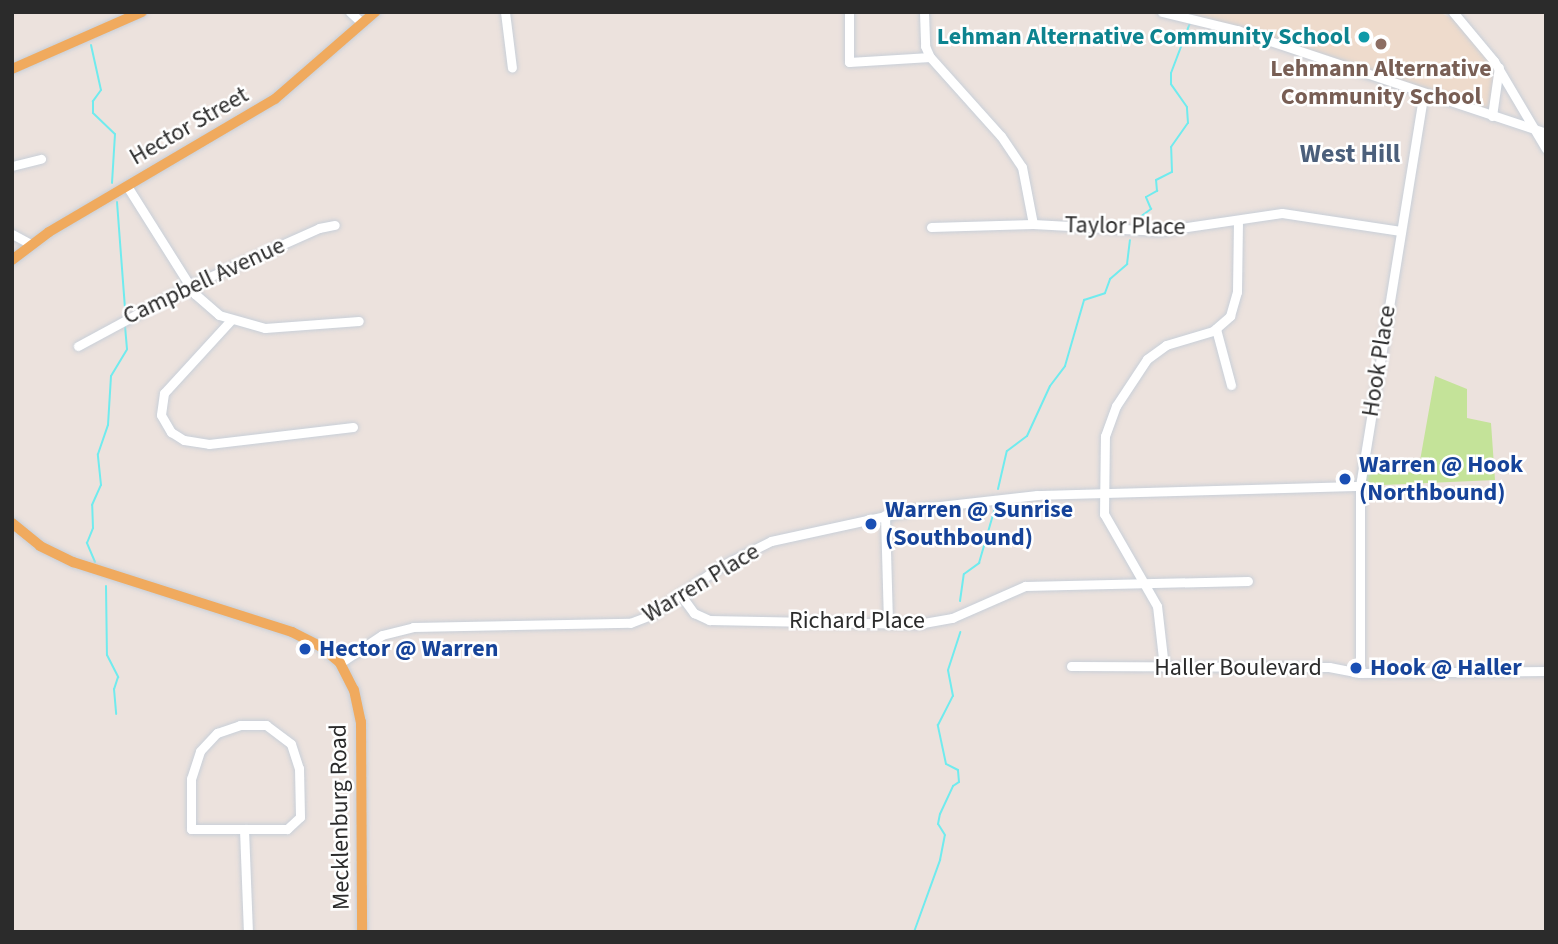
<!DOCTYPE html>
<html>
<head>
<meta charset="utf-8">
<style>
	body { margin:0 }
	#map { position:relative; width:1558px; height:944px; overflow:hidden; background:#ece2dd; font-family:"Source Sans 3",sans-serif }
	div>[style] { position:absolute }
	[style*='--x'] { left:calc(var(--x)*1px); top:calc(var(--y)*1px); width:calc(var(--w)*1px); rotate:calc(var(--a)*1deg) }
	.education>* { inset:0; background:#eedbcc }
	.green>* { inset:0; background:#c4e399 }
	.stream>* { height:2px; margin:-1px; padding:0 1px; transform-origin:1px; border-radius:1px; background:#70ebee }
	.roads { filter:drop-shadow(0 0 2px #c8cfd8) drop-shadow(0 0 2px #c8cfd8) }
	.minor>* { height:9px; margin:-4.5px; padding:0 4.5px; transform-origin:4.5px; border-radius:4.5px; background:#fff }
	.major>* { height:10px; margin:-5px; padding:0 5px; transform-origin:5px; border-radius:5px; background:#f0aa5e }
	.dots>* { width:19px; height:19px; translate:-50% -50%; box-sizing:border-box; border:4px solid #fff; border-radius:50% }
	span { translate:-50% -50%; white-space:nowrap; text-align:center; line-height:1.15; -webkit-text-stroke:5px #fff; paint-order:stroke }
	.culture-label { font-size:24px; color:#0d838f; font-weight:700 }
	.right { translate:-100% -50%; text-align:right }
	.education-label { font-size:24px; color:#785e54; font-weight:700 }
	.street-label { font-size:24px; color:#2b2b2b }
	.transit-label { font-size:24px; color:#164399; font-weight:700 }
	.left { translate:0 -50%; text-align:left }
	.neighbourhood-label { font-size:26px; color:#4b5f7b; font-weight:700 }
	.frame { position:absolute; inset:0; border:14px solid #2b2b2b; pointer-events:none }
</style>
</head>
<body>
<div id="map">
	<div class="education">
		<div style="clip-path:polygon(1186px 12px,1438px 12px,1456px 20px,1499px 67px,1490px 113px)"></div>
	</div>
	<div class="green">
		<div style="clip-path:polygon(1435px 376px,1467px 389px,1467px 418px,1491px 423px,1495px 480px,1360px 486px,1362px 474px,1418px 472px)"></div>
	</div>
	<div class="stream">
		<div style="--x:91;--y:45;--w:46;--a:77.5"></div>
		<div style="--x:101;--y:90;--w:14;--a:126"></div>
		<div style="--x:93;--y:101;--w:12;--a:90"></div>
		<div style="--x:93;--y:113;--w:30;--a:44"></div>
		<div style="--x:115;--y:134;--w:49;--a:93.5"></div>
		<div style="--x:117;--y:202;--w:107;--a:85.7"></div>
		<div style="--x:1140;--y:217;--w:14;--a:-36"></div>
		<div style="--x:1151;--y:209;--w:13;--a:-113"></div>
		<div style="--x:1146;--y:197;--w:13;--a:-29"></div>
		<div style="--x:1157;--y:191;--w:11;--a:-95"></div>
		<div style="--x:1156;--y:180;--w:18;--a:-27"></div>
		<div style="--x:1172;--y:172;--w:25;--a:-92"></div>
		<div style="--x:1171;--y:147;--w:29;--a:-55"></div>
		<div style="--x:1188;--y:123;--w:16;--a:-94"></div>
		<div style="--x:1187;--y:107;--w:28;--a:-125"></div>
		<div style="--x:1171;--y:84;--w:11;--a:-90"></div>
		<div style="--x:1171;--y:73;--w:53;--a:-69.2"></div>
		<div style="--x:998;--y:489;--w:39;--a:-77"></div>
		<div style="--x:1007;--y:451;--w:25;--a:-37"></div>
		<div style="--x:1027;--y:436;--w:55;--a:-65.3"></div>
		<div style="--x:1050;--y:386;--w:25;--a:-53"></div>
		<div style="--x:1065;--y:366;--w:69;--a:-73.9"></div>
		<div style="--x:1084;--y:300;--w:22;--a:-18"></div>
		<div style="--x:1105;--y:293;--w:15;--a:-70"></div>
		<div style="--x:1110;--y:279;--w:23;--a:-41"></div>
		<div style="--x:1127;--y:264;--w:24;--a:-83"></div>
		<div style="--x:95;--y:562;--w:21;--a:-113"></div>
		<div style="--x:87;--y:543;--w:16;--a:-68"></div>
		<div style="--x:93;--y:528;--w:23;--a:-92"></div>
		<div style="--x:92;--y:505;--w:22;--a:-66"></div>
		<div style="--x:101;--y:485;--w:31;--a:-96"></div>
		<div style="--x:98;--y:454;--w:31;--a:-71"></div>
		<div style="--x:108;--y:425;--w:49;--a:-86.5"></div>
		<div style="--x:111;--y:376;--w:31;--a:-59"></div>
		<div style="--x:127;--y:349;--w:24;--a:-95"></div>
		<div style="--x:106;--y:586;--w:69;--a:89.2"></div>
		<div style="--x:107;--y:655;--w:25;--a:63"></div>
		<div style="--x:118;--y:677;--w:13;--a:108"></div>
		<div style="--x:114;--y:689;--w:25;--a:85"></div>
		<div style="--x:960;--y:601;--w:27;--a:-82"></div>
		<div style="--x:964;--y:574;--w:19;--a:-36"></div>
		<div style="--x:979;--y:563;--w:57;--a:-73.8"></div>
		<div style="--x:914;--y:932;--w:77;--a:-70.1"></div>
		<div style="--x:940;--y:860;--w:25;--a:-79"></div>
		<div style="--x:945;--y:835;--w:13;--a:-122"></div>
		<div style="--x:938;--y:824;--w:10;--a:-79"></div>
		<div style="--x:940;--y:814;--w:31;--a:-65"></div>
		<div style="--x:953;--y:786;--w:7;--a:-34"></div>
		<div style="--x:959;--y:782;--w:12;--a:-95"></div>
		<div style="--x:958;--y:770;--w:13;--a:-153"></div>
		<div style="--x:946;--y:764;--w:40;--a:-102"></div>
		<div style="--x:938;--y:725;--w:33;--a:-63"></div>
		<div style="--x:953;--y:696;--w:26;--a:-101"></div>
		<div style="--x:948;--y:670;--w:40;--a:-72"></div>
	</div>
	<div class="roads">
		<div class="minor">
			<div style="--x:350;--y:12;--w:15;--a:42"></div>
			<div style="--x:505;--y:12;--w:56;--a:82.9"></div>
			<div style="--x:849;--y:12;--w:50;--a:90"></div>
			<div style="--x:849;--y:62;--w:81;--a:-3.5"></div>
			<div style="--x:924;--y:12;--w:34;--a:88"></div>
			<div style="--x:925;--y:46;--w:12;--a:66"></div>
			<div style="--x:930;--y:57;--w:106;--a:48.1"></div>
			<div style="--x:1001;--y:136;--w:37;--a:56"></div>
			<div style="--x:1022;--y:167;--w:58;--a:79.1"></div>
			<div style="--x:1162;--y:12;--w:77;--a:13.5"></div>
			<div style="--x:1237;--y:30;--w:326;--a:18.4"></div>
			<div style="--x:1453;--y:12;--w:64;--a:50.1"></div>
			<div style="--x:1494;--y:61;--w:102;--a:59.4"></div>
			<div style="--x:1492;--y:116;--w:49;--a:-81.9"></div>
			<div style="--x:12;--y:166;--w:30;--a:-14"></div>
			<div style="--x:127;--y:186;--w:128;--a:57.8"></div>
			<div style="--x:195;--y:294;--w:32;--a:41"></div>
			<div style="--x:219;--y:315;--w:48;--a:15.8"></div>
			<div style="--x:265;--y:328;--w:94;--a:-4.3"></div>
			<div style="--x:931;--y:227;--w:102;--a:-1.7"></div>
			<div style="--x:1033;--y:224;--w:127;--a:3.2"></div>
			<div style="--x:1160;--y:231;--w:123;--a:-8.4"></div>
			<div style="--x:1282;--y:213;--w:120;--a:8.6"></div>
			<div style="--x:12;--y:234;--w:21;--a:28"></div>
			<div style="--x:231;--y:320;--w:99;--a:132.5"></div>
			<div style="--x:164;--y:393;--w:22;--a:98"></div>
			<div style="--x:161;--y:415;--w:20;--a:60"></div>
			<div style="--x:171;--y:432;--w:15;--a:32"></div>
			<div style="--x:184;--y:440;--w:25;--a:9"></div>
			<div style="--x:209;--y:444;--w:145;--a:-6.7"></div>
			<div style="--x:1216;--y:329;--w:58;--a:75"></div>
			<div style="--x:78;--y:346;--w:126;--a:-28.4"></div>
			<div style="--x:189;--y:286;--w:142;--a:-24"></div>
			<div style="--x:319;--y:228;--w:16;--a:-11"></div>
			<div style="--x:885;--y:515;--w:108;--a:88.4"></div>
			<div style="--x:680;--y:594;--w:24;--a:54"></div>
			<div style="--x:694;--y:613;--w:17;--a:25"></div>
			<div style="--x:709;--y:620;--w:209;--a:1.1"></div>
			<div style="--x:918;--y:624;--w:35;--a:-10"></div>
			<div style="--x:952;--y:618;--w:80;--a:-23.7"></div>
			<div style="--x:1025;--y:586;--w:223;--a:-1.3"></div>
			<div style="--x:340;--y:663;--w:50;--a:-33.7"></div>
			<div style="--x:382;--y:635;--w:32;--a:-14"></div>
			<div style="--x:413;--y:627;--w:217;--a:-1.1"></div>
			<div style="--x:630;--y:623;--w:22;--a:-21"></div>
			<div style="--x:651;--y:615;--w:85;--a:-35"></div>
			<div style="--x:721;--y:566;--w:56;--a:-26.6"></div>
			<div style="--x:771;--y:541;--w:155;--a:-12.3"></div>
			<div style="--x:922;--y:508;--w:116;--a:-6.4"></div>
			<div style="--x:1037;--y:495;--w:323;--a:-1.6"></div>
			<div style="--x:1071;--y:666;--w:258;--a:0.2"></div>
			<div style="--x:1329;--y:667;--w:32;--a:11"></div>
			<div style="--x:1360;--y:673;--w:186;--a:-0.6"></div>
			<div style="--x:1164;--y:667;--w:61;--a:-96.5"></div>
			<div style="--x:1157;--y:606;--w:106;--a:-119.9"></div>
			<div style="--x:1104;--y:514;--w:78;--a:-89.3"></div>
			<div style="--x:1105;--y:436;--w:32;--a:-70"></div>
			<div style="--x:1116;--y:406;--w:56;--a:-56.6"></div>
			<div style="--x:1147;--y:359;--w:24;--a:-36"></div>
			<div style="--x:1166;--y:345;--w:49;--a:-16.6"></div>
			<div style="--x:1213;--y:331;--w:23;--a:-41"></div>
			<div style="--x:1230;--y:316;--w:25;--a:-74"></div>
			<div style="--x:1237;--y:292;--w:72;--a:-89.2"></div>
			<div style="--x:1360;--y:673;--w:187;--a:-90"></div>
			<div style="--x:1360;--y:486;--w:398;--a:-80.8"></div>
			<div style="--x:240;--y:725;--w:26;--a:0"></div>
			<div style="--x:266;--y:725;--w:31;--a:37"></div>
			<div style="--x:291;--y:744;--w:25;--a:72"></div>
			<div style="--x:299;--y:768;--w:49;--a:88.8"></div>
			<div style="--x:300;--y:817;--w:18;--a:137"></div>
			<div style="--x:287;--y:829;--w:96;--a:180"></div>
			<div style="--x:191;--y:829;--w:50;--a:-90"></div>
			<div style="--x:191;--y:779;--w:29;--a:-72"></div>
			<div style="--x:200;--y:751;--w:25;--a:-47"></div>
			<div style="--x:217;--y:733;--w:24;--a:-19"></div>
			<div style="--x:244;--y:829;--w:103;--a:87.8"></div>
		</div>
		<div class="major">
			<div style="--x:12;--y:69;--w:142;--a:-23.7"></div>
			<div style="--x:12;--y:260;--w:46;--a:-37.1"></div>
			<div style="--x:49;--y:232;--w:262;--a:-30.5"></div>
			<div style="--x:275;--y:99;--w:133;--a:-41"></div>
			<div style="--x:12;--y:523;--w:36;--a:39"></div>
			<div style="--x:40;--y:546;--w:37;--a:26"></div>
			<div style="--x:73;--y:562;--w:230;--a:17.7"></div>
			<div style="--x:292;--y:632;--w:31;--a:27"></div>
			<div style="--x:320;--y:646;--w:26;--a:40"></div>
			<div style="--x:340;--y:663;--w:30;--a:63"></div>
			<div style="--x:354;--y:690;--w:33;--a:78"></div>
			<div style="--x:361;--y:722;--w:210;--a:89.7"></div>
		</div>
	</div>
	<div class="dots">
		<div style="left:1364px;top:37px;background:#0f9aa8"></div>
		<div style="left:1381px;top:44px;background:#8d6e63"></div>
		<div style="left:1345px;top:479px;background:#1a4fb4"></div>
		<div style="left:871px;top:524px;background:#1a4fb4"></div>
		<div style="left:305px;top:649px;background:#1a4fb4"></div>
		<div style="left:1356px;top:668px;background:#1a4fb4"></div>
	</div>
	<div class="culture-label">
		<span class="right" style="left:1350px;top:37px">Lehman Alternative Community School</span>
	</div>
	<div class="education-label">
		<span style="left:1381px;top:83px">Lehmann Alternative<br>Community School</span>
	</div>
	<div class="street-label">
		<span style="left:189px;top:126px;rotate:-30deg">Hector Street</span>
		<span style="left:1125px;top:226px;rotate:1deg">Taylor Place</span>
		<span style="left:204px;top:281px;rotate:-25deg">Campbell Avenue</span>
		<span style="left:1379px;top:361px;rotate:-81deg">Hook Place</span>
		<span style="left:701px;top:583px;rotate:-31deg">Warren Place</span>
		<span style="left:857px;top:621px">Richard Place</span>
		<span style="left:1238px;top:668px">Haller Boulevard</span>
		<span style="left:340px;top:817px;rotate:-91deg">Mecklenburg Road</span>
	</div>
	<div class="transit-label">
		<span class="left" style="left:1359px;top:479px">Warren @ Hook<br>(Northbound)</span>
		<span class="left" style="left:885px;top:524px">Warren @ Sunrise<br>(Southbound)</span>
		<span class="left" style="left:319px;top:649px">Hector @ Warren</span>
		<span class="left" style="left:1370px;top:668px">Hook @ Haller</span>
	</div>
	<div class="neighbourhood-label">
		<span style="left:1350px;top:154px">West Hill</span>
	</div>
	<div class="frame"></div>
</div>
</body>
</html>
